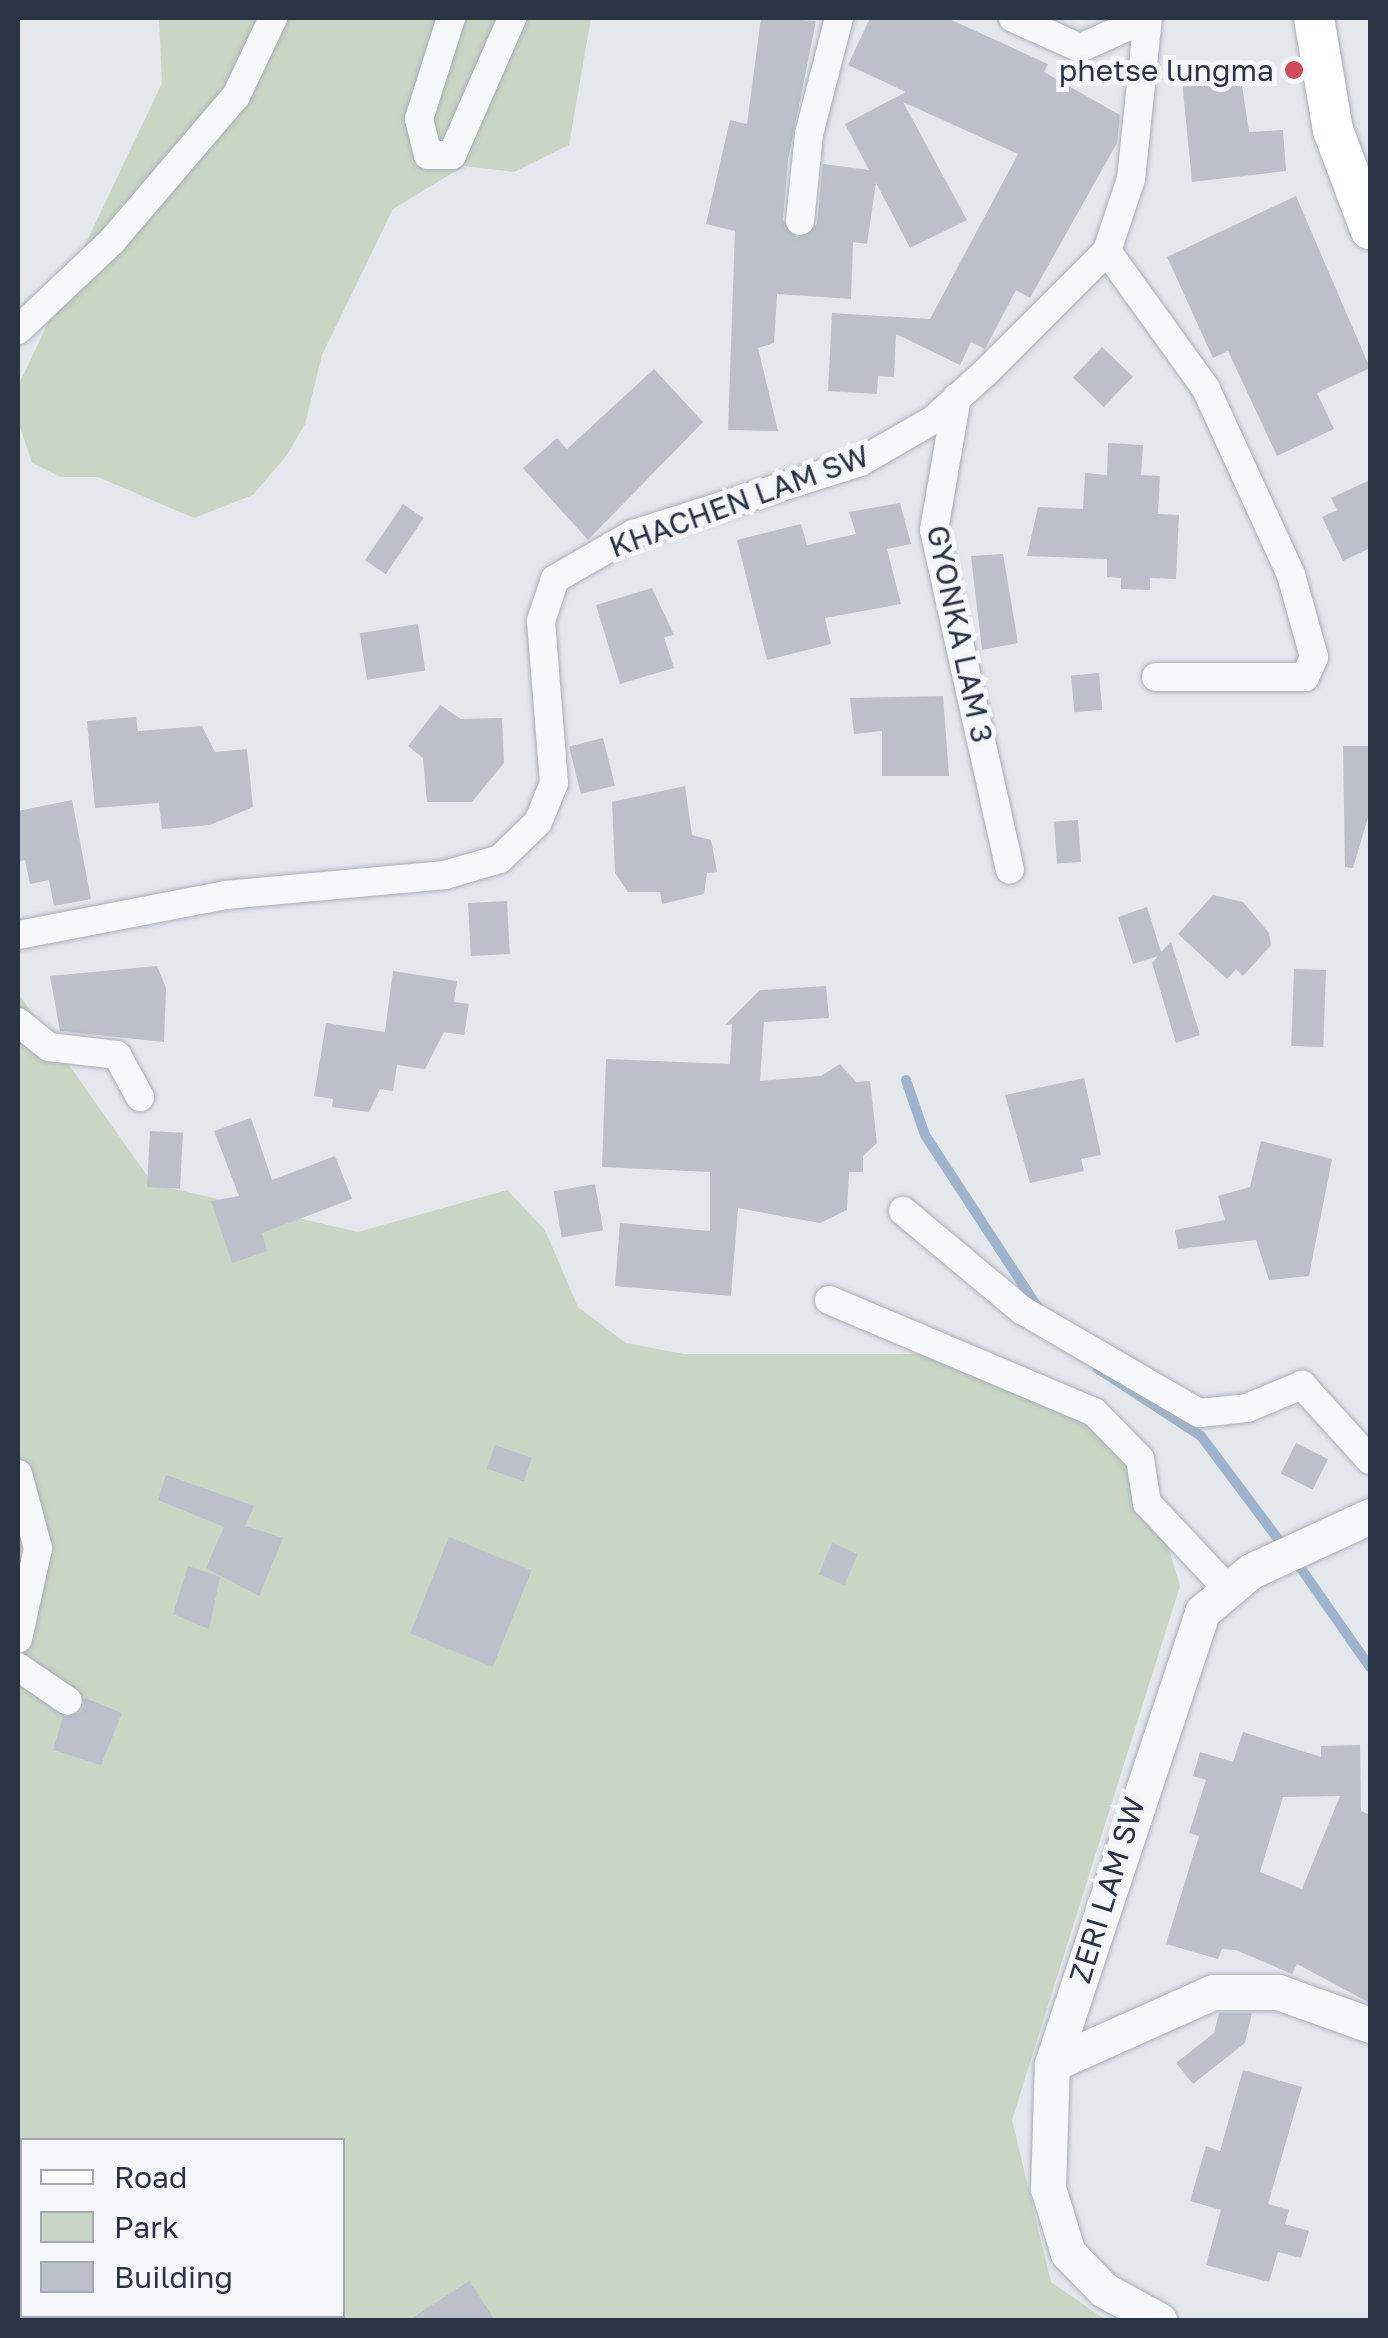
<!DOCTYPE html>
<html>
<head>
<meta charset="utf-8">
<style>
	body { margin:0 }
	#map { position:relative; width:1388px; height:2338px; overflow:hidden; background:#e4e7ec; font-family:"Golos Text",sans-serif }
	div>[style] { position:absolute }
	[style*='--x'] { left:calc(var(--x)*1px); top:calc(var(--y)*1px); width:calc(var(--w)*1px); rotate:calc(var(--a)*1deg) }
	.green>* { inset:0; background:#c9d6c5 }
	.stream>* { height:10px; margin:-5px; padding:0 5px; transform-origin:5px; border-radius:5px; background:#9fb4cc }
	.building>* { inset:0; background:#bbc0ca; transform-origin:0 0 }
	.roads { filter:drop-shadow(0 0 2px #a9aeb7) drop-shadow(0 0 2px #a9aeb7) }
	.minor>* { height:28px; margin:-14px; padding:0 14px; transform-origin:14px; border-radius:14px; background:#f7f8fa }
	.tertiary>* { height:35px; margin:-17.5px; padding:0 17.5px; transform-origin:17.5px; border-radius:17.5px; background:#f7f8fa }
	.secondary>* { height:40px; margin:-20px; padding:0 20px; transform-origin:20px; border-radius:20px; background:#fff }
	.dots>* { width:28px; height:28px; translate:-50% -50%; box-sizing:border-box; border:5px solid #f4f6f9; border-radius:50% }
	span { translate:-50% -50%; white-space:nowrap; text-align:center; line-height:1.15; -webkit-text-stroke:10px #f4f6f9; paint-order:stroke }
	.poi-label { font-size:30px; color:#2b3445 }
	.right { translate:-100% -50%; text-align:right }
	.street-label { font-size:30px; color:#2b3445 }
	.frame { position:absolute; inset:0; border:20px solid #2b3445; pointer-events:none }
	.legend { position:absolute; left:20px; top:2138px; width:325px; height:180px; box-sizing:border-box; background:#f4f6f9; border:2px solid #a4a8b1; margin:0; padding:12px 18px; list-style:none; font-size:30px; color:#2b3445 }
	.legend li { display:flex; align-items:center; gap:20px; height:50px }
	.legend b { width:50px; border:2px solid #a4a8b1 }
</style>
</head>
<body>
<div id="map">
	<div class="green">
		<div style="clip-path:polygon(159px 18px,591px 18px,569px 145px,514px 172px,464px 166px,393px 209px,322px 355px,305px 424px,287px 455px,253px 495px,194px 518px,98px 477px,61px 477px,32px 463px,18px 421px,18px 386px,162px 83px)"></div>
		<div style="clip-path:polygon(evenodd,18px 993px,153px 1184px,358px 1232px,507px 1190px,545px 1230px,578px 1307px,626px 1343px,684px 1354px,929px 1354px,1068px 1407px,1117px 1444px,1153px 1495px,1180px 1586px,1012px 2120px,1051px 2282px,1106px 2320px,18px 2320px,18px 993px,22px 2140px,342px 2140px,342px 2316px,22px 2316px,22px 2140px)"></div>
	</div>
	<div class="stream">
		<div style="--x:906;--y:1080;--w:58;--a:70.9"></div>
		<div style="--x:925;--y:1135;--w:210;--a:56.8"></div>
		<div style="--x:1097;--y:1368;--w:124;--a:33.2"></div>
		<div style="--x:1201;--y:1436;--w:139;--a:53.2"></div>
		<div style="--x:1295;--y:1560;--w:131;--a:55"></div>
	</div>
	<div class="building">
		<div style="clip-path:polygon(761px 18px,816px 21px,788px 160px,783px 220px,797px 238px,817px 224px,823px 164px,869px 170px,845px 124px,906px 92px,848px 65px,870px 18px,947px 18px,1048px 64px,1044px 72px,1120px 115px,1117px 143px,1030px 298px,1016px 290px,985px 349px,971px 342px,960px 365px,896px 334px,894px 377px,878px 376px,877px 394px,828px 391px,832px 313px,930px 319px,1018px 154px,903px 102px,967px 220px,910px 248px,876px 183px,867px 244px,853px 242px,851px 299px,777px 294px,774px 343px,758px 348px,778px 431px,728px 430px,735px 231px,706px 224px,730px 120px,747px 124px)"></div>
		<div style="clip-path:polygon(1241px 79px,1249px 132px,1283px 130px,1286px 171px,1192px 182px,1182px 81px)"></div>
		<div style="clip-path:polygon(1296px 196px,1370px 368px,1317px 393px,1334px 429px,1277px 456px,1228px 351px,1213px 358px,1167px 257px)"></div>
		<div style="left:1102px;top:347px;width:43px;height:42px;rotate:44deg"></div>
		<div style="clip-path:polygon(654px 369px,703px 422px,588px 540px,523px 468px,557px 438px,567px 449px)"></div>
		<div style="clip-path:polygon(1108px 443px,1143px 445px,1141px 475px,1160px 476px,1158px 514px,1179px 515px,1176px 579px,1150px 578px,1150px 590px,1121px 589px,1121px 578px,1107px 577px,1107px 559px,1027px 556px,1038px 507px,1083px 509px,1085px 473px,1107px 475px)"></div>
		<div style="clip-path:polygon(1370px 480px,1370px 548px,1343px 561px,1322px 517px,1337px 510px,1331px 498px)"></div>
		<div style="clip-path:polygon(900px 503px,911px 544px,887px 549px,901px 604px,825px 618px,831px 644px,767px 660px,737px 540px,801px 524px,807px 545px,856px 534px,849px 512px)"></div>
		<div style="left:403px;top:504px;width:25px;height:68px;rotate:34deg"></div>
		<div style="clip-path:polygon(1003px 554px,1018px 643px,982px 650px,971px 556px)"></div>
		<div style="clip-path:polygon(652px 588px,674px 635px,664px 637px,674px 668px,620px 684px,596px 605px)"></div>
		<div style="left:418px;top:624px;width:47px;height:59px;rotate:81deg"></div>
		<div style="left:1099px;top:673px;width:37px;height:28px;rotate:85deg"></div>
		<div style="clip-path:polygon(943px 696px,949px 776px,882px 776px,882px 731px,854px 734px,850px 698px)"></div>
		<div style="clip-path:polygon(440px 705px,461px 719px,502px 718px,504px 763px,472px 802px,427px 802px,423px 758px,408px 746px)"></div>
		<div style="clip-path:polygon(136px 717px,138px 731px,202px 726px,215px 752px,247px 749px,253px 807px,210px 825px,162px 829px,159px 803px,95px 808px,87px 721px)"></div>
		<div style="left:603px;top:738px;width:49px;height:35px;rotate:76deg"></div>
		<div style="clip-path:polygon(1343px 746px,1370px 746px,1370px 811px,1353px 868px,1345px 867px)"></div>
		<div style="clip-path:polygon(685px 786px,692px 835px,711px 840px,717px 872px,707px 873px,704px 894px,662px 904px,660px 892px,628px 892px,615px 873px,612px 802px)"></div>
		<div style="clip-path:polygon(72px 800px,91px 899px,54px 906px,49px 880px,30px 884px,25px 860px,18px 862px,18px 811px)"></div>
		<div style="left:1078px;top:820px;width:42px;height:24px;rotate:86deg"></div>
		<div style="clip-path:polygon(1213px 895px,1243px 902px,1269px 933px,1271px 945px,1243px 976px,1236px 969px,1227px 979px,1178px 934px)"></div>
		<div style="left:507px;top:901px;width:53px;height:39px;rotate:87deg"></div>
		<div style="clip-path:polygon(1147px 907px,1161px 952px,1171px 942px,1200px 1035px,1176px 1043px,1152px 963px,1158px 956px,1133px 964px,1118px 917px)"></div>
		<div style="clip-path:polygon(157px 966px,166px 988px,164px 1042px,60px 1031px,50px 976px)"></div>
		<div style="left:1294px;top:969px;width:32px;height:77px;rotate:2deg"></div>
		<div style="clip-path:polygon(393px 971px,457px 981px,454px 1002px,469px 1004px,464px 1035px,444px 1032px,425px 1069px,397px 1065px,393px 1091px,380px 1089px,369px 1112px,332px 1107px,333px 1099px,314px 1096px,326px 1023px,385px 1032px)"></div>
		<div style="clip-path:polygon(826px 986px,829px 1018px,764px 1022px,760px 1081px,821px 1076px,840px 1064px,856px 1082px,870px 1081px,877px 1143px,863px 1156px,863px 1172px,849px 1172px,847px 1210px,820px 1223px,738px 1208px,731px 1296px,615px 1286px,620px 1223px,710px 1231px,710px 1172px,602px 1167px,606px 1059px,730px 1064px,732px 1024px,725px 1025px,760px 990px)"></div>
		<div style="clip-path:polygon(1084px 1078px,1101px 1155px,1081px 1159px,1084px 1171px,1030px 1183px,1005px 1095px)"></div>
		<div style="clip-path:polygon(251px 1118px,272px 1180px,335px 1156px,352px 1199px,262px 1233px,267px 1251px,232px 1263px,211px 1201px,239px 1196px,214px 1131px)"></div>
		<div style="left:150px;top:1131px;width:33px;height:56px;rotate:3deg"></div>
		<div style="clip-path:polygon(1261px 1141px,1332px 1159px,1309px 1276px,1269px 1280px,1256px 1240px,1178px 1249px,1175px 1230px,1225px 1220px,1218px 1196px,1250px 1187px)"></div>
		<div style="left:595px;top:1184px;width:47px;height:42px;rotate:80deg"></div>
		<div style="left:1296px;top:1443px;width:36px;height:34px;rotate:27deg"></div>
		<div style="left:495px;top:1445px;width:39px;height:25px;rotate:19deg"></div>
		<div style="clip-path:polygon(166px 1475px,254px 1506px,245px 1526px,283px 1538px,259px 1596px,206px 1568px,224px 1527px,158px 1500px)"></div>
		<div style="left:449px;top:1537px;width:89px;height:104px;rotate:22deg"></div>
		<div style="left:832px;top:1543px;width:28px;height:34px;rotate:23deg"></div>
		<div style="clip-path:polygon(188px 1566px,220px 1577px,209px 1629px,173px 1614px)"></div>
		<div style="clip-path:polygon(85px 1698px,122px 1713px,101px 1765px,53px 1750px,63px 1717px,82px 1712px)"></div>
		<div style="clip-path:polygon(evenodd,1243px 1732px,1321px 1757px,1321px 1746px,1360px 1745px,1361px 1811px,1370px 1815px,1370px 2003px,1297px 1964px,1292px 1974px,1236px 1950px,1222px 1949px,1218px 1959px,1166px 1944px,1199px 1836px,1189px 1833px,1206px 1780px,1193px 1776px,1200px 1752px,1233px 1762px,1243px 1732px,1340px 1796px,1302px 1889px,1260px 1872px,1283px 1797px,1340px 1796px)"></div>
		<div style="clip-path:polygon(1219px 2013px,1252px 2013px,1245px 2043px,1193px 2084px,1176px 2063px,1214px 2033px)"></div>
		<div style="clip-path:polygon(1243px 2070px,1302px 2087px,1268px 2204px,1289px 2210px,1285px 2224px,1309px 2231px,1301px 2258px,1278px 2252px,1269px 2282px,1206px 2265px,1221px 2210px,1190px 2201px,1206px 2146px,1220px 2151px)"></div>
		<div style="clip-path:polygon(469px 2281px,495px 2320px,409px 2320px)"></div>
	</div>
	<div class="roads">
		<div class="minor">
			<div style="--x:451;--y:18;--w:106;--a:107.6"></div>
			<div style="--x:419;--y:119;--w:37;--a:76"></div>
			<div style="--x:428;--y:155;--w:24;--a:0"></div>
			<div style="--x:452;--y:155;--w:150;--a:-66.3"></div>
			<div style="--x:1013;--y:18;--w:73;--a:24.1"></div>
			<div style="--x:1080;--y:48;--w:73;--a:-24.1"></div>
			<div style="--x:800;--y:221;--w:87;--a:-84.1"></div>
			<div style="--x:809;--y:134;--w:120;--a:-75.5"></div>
			<div style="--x:1107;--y:251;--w:170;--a:54.3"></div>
			<div style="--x:1206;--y:389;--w:205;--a:65.4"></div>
			<div style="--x:1291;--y:575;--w:85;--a:74.3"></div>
			<div style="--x:1314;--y:657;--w:22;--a:114"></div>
			<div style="--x:1305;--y:677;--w:149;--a:180"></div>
			<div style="--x:18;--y:330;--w:129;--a:-43.4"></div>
			<div style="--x:112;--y:241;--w:191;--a:-49.5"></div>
			<div style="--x:236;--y:96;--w:86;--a:-64.6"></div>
			<div style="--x:957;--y:397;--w:135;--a:99.8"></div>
			<div style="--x:934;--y:530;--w:348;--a:77.4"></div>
			<div style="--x:18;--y:935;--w:211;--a:-10.9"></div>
			<div style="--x:225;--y:895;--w:221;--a:-5.2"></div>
			<div style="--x:445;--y:875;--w:57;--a:-16.2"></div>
			<div style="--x:500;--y:859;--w:53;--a:-44.2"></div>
			<div style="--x:538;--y:822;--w:42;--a:-67.7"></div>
			<div style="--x:554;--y:783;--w:163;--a:-94.6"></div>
			<div style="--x:541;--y:621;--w:44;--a:-71.6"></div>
			<div style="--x:555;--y:579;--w:90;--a:-30"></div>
			<div style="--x:633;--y:534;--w:238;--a:-17.6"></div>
			<div style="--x:860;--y:462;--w:84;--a:-29.9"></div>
			<div style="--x:933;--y:420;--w:72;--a:-42.2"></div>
			<div style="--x:986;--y:372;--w:171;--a:-45"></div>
			<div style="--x:1107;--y:251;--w:76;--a:-71.6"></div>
			<div style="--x:1131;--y:179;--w:162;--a:-84"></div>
			<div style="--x:18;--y:1022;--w:40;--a:39"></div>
			<div style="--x:49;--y:1047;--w:68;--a:6.7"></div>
			<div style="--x:117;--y:1055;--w:48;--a:61.3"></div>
			<div style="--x:903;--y:1211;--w:155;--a:39.8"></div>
			<div style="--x:1022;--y:1310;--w:205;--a:30.2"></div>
			<div style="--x:1199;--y:1413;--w:48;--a:-5.9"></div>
			<div style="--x:1247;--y:1408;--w:60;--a:-22.7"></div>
			<div style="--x:1302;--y:1385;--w:101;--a:47.8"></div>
			<div style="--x:829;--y:1300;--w:288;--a:22.9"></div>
			<div style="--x:1094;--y:1412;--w:66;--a:45.6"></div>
			<div style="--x:1140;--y:1459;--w:45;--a:81"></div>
			<div style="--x:1147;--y:1503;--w:114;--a:46.8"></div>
			<div style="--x:18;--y:1474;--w:77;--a:74.9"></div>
			<div style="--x:38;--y:1548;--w:93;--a:102.4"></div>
			<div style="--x:18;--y:1667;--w:60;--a:34.2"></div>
		</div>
		<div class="tertiary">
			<div style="--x:1052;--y:2064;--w:176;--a:-24.1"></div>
			<div style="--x:1213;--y:1992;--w:65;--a:0"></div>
			<div style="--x:1278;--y:1992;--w:98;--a:19.7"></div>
			<div style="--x:1159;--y:2320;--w:63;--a:-151.4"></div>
			<div style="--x:1104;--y:2290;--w:52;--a:-134.2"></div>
			<div style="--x:1068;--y:2253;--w:68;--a:-107.1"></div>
			<div style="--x:1048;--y:2188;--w:124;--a:-88.2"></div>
			<div style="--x:1052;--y:2064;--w:476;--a:-71.6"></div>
			<div style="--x:1202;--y:1612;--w:64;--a:-39.9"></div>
			<div style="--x:1251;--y:1571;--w:131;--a:-24.8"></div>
		</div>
		<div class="secondary">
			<div style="--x:1314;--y:18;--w:114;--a:80.4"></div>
			<div style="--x:1333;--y:130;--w:106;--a:69.5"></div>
		</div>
	</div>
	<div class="dots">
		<div style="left:1294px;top:70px;background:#d1495b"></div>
	</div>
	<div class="poi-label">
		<span class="right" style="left:1274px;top:70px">phetse lungma</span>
	</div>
	<div class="street-label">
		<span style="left:739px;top:501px;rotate:-20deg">KHACHEN LAM SW</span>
		<span style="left:960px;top:634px;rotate:78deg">GYONKA LAM 3</span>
		<span style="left:1107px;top:1890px;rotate:-73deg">ZERI LAM SW</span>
	</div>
	<div class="frame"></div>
	<ul class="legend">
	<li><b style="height:12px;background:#fff"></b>Road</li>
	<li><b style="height:28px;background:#c9d6c5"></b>Park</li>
	<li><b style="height:28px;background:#bbc0ca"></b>Building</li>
	</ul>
</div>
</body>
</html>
